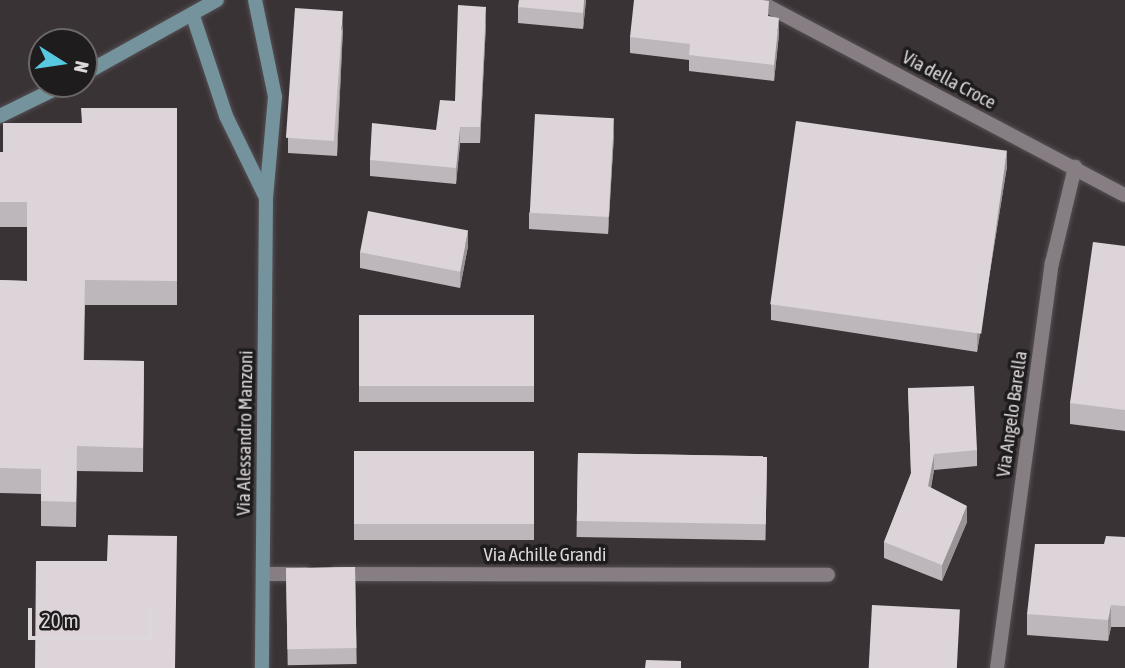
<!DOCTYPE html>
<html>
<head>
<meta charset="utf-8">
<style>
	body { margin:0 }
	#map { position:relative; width:1125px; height:668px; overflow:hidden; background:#3a3336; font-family:"Asap Condensed",sans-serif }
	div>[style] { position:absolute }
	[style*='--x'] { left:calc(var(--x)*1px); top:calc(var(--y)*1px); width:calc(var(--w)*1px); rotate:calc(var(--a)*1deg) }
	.roads { filter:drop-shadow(0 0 2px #555053) drop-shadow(0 0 2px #555053) }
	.street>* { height:14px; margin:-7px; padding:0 7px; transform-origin:7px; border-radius:7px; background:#867e82 }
	.secondary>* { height:14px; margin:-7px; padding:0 7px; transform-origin:7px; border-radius:7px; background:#74939d }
	.wall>* { inset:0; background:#bdb6ba; transform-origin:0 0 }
	.shaded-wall>* { inset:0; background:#9a9497 }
	.building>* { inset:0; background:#dcd4d8; transform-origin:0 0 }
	span { translate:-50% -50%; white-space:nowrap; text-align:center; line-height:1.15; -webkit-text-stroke:7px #1f1c1d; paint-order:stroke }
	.street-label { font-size:19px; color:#dcd7da }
	.north { position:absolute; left:28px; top:28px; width:70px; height:70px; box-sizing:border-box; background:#1f1c1d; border:2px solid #6b6769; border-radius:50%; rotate:102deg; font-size:19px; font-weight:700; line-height:28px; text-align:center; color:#dcd7da }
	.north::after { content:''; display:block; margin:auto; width:24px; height:32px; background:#56c9e0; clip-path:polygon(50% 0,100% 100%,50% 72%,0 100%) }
	.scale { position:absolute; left:28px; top:608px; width:124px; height:32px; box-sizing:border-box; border:4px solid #dcd7da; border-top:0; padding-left:9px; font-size:21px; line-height:24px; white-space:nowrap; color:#dcd7da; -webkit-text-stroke:5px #1f1c1d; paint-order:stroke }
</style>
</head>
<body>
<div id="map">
	<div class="roads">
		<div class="street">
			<div style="--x:756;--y:0;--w:417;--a:27.9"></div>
			<div style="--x:263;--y:574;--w:42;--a:0"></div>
			<div style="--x:336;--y:574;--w:492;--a:0.1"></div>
			<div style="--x:997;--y:668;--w:409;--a:-82.3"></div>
			<div style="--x:1052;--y:263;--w:99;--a:-76.5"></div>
		</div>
		<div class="secondary">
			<div style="--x:255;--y:0;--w:99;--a:78.3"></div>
			<div style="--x:275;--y:97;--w:101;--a:95.1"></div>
			<div style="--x:266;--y:198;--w:470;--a:90.5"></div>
			<div style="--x:193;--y:16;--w:105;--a:71.7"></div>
			<div style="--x:226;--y:116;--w:91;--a:64"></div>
			<div style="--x:84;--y:74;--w:152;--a:-29.1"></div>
			<div style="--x:0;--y:116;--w:72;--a:-26.2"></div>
		</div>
	</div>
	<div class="wall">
		<div style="clip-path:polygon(586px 0,583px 29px,518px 23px,518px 7px)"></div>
		<div style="clip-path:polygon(769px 16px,779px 34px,774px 81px,689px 71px,689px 60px,630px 53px,630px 37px)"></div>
		<div style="clip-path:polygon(486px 23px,480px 143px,460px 143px,456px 184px,370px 176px,370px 160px,436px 130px,455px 101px)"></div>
		<div style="clip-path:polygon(343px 27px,337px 156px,288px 153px,288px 138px)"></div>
		<div style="clip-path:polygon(177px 108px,177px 305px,85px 305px,84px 360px,144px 361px,143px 472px,77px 471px,76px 527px,41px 526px,41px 494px,0 493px,0 280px,27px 281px,27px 227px,0 227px,0 152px,3px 152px,81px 123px)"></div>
		<div style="clip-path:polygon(614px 134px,608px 234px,529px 229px,529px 213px)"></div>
		<div style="clip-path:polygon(1007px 166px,977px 352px,771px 320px,771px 304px)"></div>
		<div style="clip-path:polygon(468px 246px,460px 288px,360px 268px,360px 252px)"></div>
		<div style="clip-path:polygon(1125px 246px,1125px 431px,1070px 424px,1070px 403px)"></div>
		<div style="left:359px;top:315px;width:175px;height:87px"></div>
		<div style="clip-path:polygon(908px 388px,977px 450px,977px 466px,934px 470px,931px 488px,967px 522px,942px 581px,884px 558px,884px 542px,911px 474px)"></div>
		<div style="left:534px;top:451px;width:89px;height:180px;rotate:90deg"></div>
		<div style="left:578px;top:453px;width:189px;height:84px;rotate:1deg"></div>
		<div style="clip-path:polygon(1125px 537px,1125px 627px,1111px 627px,1108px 641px,1027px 635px,1027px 614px,1104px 544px)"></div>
		<div style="left:355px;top:567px;width:97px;height:69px;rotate:89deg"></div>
	</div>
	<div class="shaded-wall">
		<div style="clip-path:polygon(584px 0,586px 0,583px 29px,583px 13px)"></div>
		<div style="clip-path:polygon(486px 7px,486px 23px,480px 143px,480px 127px)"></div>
		<div style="clip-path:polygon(343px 11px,343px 27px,337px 156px,337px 140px)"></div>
		<div style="clip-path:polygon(779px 18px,779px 34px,774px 81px,774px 65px)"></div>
		<div style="clip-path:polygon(614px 118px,614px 134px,608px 234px,608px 218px)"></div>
		<div style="clip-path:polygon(460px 127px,460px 143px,456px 184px,456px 168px)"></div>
		<div style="clip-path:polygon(1007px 150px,1007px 166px,977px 352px,977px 336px)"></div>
		<div style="clip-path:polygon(468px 230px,468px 246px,460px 288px,460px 272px)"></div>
		<div style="clip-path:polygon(934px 454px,934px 470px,928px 502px,928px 486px)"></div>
		<div style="clip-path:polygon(967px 506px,967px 522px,942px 581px,942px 565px)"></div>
		<div style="clip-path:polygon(1111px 605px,1111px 627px,1108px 641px,1108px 620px)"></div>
	</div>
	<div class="building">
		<div style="clip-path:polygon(519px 0,584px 0,583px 13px,518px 7px)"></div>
		<div style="clip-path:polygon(634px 0,762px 0,769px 1px,768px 16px,779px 18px,774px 65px,689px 55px,690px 44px,630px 37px)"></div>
		<div style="clip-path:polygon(458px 5px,486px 7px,480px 127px,460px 127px,456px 168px,370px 160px,372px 123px,436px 130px,440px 100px,455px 101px)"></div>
		<div style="left:295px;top:8px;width:48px;height:130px;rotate:4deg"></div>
		<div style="clip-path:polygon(81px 108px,177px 108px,177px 281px,85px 280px,83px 360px,144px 361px,143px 448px,77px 446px,76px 502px,41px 501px,41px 469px,0 468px,0 280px,27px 281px,27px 202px,0 202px,0 152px,3px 152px,3px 123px,82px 123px)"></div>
		<div style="left:535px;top:114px;width:79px;height:99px;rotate:3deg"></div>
		<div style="left:796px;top:121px;width:213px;height:185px;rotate:8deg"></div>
		<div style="left:368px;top:211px;width:102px;height:42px;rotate:11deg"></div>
		<div style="clip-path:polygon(1093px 242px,1125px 246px,1125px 410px,1070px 403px)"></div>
		<div style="left:359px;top:315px;width:175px;height:71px"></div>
		<div style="clip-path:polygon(974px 386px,977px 450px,934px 454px,928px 486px,967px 506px,942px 565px,884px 542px,911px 473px,908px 388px)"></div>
		<div style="left:534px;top:451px;width:73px;height:180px;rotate:90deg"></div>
		<div style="left:578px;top:453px;width:189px;height:68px;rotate:1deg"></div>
		<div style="clip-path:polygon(108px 535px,177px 536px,175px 668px,35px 668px,36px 561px,107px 561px)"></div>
		<div style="clip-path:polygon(1106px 536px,1125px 537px,1125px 606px,1111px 605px,1108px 620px,1027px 614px,1035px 544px,1104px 544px)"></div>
		<div style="left:355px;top:567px;width:81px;height:69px;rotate:89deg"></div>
		<div style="left:872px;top:605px;width:88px;height:63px;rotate:3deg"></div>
		<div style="clip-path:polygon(646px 660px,681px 661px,681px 668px,645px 668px)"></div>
	</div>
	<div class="street-label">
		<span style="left:949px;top:80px;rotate:28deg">Via della Croce</span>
		<span style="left:1012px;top:414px;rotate:-82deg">Via Angelo Barella</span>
		<span style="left:245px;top:433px;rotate:-89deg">Via Alessandro Manzoni</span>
		<span style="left:545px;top:555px">Via Achille Grandi</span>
	</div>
	<div class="north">N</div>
	<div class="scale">20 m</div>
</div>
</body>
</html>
